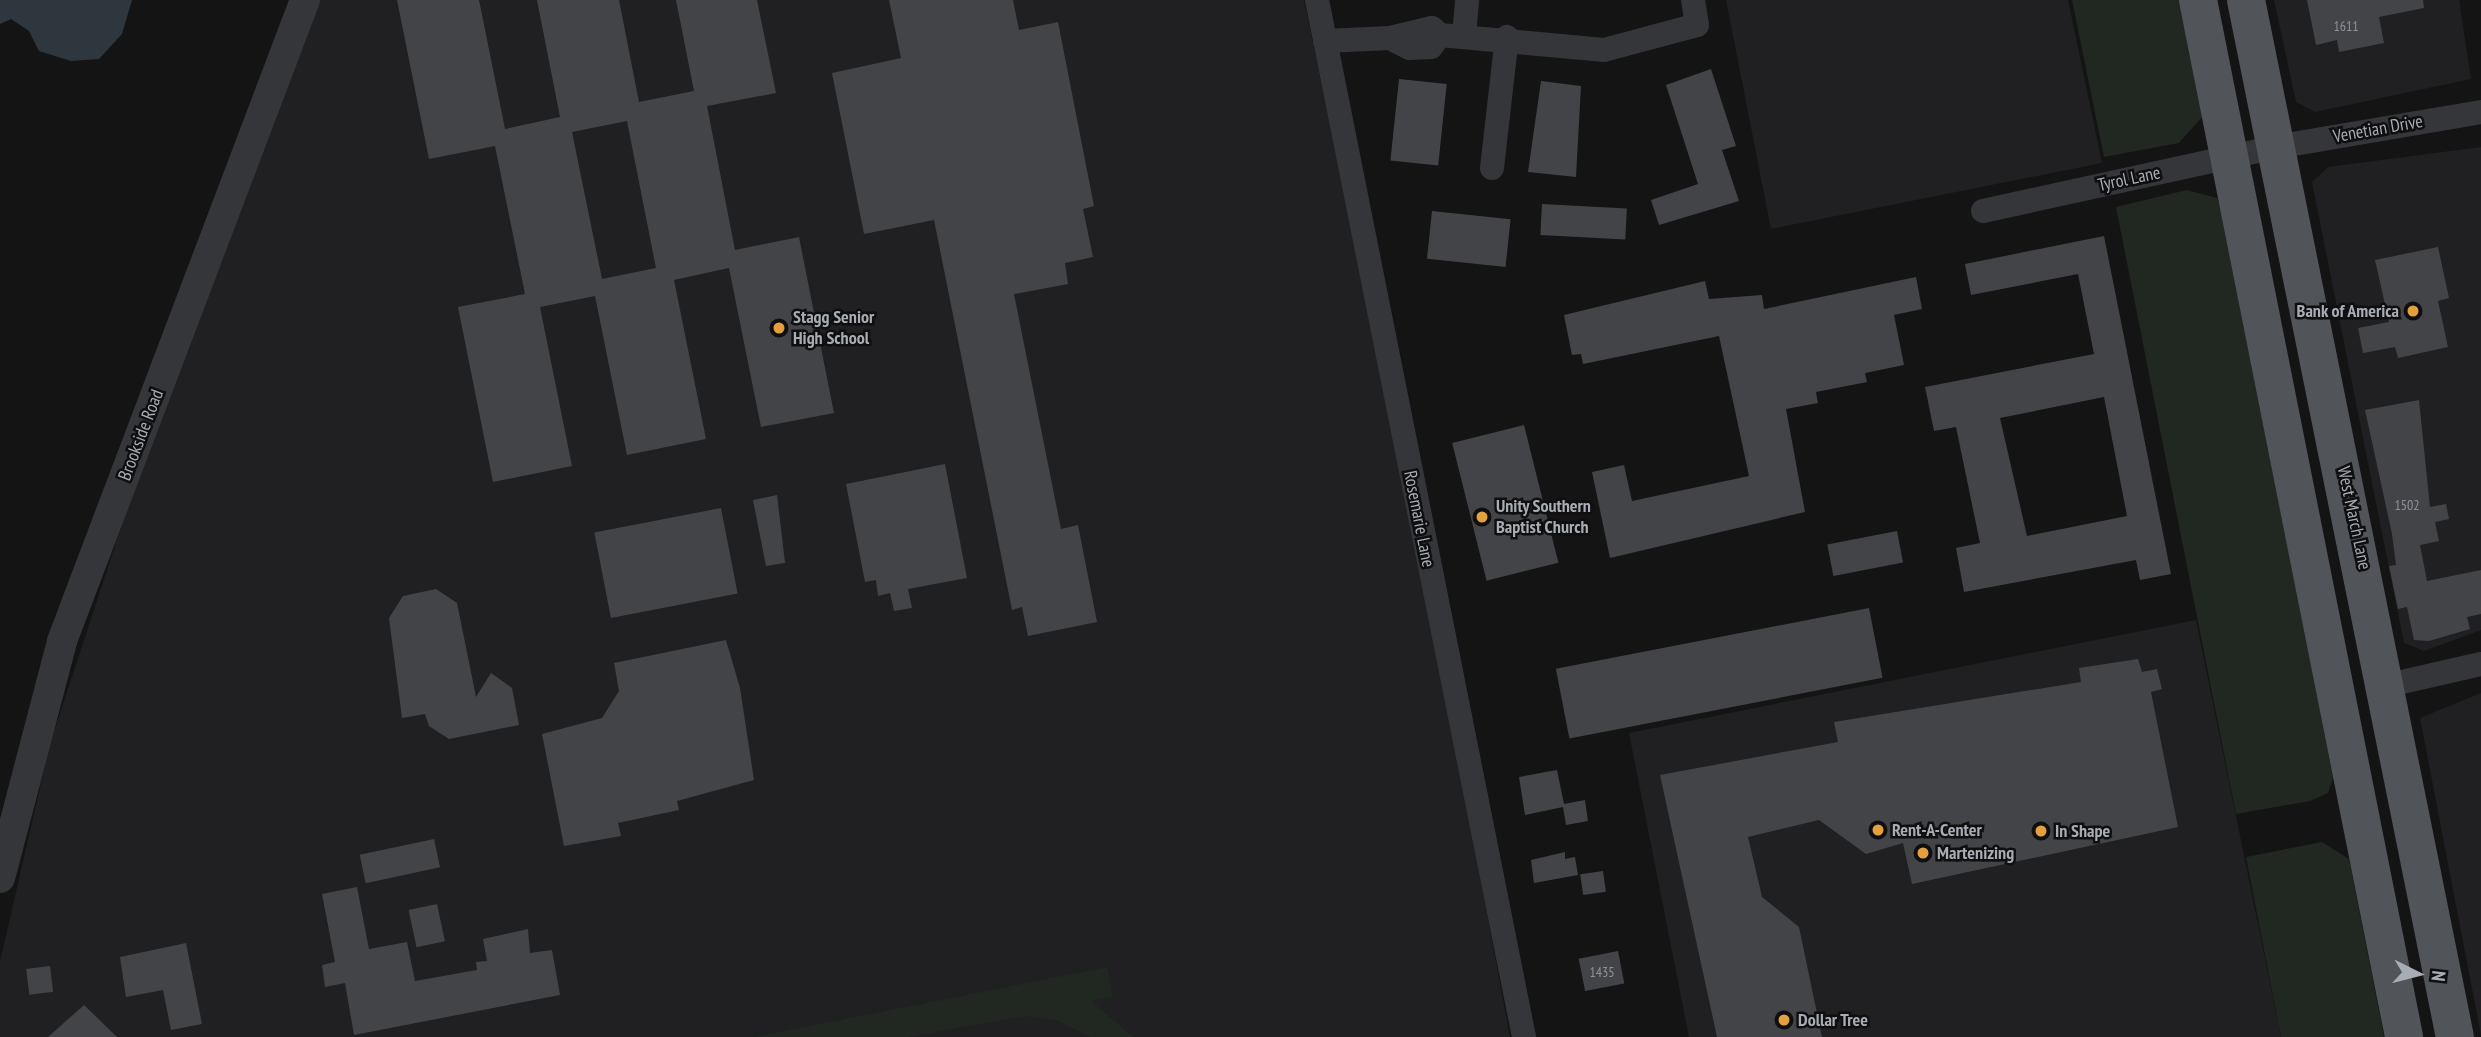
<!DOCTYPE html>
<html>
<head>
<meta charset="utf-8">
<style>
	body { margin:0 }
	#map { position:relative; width:2481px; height:1037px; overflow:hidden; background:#141415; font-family:"PT Sans Narrow",sans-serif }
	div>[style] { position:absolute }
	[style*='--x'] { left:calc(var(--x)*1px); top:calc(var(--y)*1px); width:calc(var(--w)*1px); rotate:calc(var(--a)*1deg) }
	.built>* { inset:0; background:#202022 }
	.green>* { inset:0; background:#202821 }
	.water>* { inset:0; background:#2e373d }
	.building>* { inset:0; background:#434448; transform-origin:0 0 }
	.minor>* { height:24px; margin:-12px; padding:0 12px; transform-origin:12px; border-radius:12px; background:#35363a }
	.tertiary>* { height:30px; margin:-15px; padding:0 15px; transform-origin:15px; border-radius:15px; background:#35363a }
	.primary>* { height:38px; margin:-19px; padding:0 19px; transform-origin:19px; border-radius:19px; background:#515459 }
	.dots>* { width:19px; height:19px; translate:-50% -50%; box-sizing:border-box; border:4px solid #0f0f10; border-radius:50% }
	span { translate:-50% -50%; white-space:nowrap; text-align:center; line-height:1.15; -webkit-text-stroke:5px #0f0f10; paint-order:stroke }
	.number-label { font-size:14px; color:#8e929a }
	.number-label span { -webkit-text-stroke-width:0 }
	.street-label { font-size:18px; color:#a7acb5 }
	.poi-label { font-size:18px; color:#a7acb5; font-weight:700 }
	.right { translate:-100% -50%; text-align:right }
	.left { translate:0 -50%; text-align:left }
	.north { position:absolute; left:2383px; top:939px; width:70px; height:70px; -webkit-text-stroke:5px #0f0f10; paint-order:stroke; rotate:96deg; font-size:19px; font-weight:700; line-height:28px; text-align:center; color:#a7acb5 }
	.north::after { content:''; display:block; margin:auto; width:24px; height:32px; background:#a7acb5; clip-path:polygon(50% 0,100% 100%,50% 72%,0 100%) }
</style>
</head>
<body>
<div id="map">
	<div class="built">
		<div style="clip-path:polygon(294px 0,1304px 0,1423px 572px,1510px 1037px,0 1037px,0 962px,50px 744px)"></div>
		<div style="clip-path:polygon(1726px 0,2068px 0,2102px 163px,1771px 229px)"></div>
		<div style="clip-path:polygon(2274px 0,2459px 0,2471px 79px,2315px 112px,2296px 102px)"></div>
		<div style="clip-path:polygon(2481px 147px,2481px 630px,2424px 651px,2404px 643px,2312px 182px,2328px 167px)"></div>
		<div style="clip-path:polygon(2196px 620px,2281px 1037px,1689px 1037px,1629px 733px)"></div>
		<div style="clip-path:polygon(2481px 693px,2481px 1035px,2420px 718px)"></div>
	</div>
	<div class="green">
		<div style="clip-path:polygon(2072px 0,2179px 0,2203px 116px,2179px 143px,2104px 157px)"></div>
		<div style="clip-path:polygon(2187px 190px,2217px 198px,2222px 208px,2333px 778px,2328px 793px,2310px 801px,2236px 814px,2116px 207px)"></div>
		<div style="clip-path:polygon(2322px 842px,2349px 859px,2384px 1037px,2281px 1037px,2246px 857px)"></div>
		<div style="clip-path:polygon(1107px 967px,1113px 997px,1091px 1001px,1133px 1037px,1091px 1037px,1057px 1020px,1024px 1016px,909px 1037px,755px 1037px)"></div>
	</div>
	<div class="water">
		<div style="clip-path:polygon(0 0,132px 0,122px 34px,99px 59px,71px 61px,39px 51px,29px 31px,11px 19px,0 24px)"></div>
	</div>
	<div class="building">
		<div style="clip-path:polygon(evenodd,397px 0,479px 0,505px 129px,560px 117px,537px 0,619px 0,639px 102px,694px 91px,676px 0,757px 0,776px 93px,707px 106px,735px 250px,799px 237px,834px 413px,761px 427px,729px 268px,674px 280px,706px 439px,627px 455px,595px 296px,540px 307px,572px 466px,493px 482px,458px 307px,525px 294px,495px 146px,429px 159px,397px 0,627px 121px,656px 268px,602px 279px,572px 132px,627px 121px)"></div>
		<div style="clip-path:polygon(889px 0,1013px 0,1019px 30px,1058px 22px,1094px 206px,1083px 209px,1093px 257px,1065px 263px,1068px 284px,1014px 294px,1061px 529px,1078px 525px,1097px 622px,1028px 636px,1022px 607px,1012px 610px,934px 220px,864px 234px,832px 73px,901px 58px)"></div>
		<div style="clip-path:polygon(2307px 0,2423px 0,2424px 8px,2379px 17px,2384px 43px,2339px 52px,2337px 40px,2316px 45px)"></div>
		<div style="clip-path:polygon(1711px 69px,1736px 146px,1722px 150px,1739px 201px,1659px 225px,1651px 200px,1698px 184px,1666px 85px)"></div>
		<div style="left:1399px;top:79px;width:48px;height:82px;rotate:6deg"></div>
		<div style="clip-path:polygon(1541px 81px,1581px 86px,1576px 177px,1528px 172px)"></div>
		<div style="left:1542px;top:204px;width:85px;height:31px;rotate:3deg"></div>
		<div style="left:1432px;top:211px;width:79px;height:48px;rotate:6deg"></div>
		<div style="clip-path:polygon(evenodd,2104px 236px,2171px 574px,2140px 580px,2136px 560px,1964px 592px,1956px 548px,1980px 543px,1956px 427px,1934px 431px,1925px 387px,2094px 354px,2078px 274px,1971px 295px,1965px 264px,2104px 236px,2104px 397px,2127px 516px,2027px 536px,2000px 418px,2104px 397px)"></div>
		<div style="clip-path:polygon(2438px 247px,2449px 298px,2438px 301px,2448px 347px,2398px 358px,2395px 347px,2363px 353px,2358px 328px,2389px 322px,2375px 260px)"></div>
		<div style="clip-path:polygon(1916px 277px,1922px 309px,1894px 315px,1904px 365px,1865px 373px,1867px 382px,1816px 392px,1818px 403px,1786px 409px,1805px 512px,1610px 558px,1592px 472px,1624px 465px,1632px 501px,1749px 476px,1719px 336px,1583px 364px,1581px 354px,1572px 355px,1564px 315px,1705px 281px,1709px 299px,1762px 295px,1764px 309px)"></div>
		<div style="clip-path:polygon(2419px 400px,2430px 507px,2446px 504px,2449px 519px,2435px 522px,2439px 541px,2420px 545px,2427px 581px,2481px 570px,2481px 614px,2467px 617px,2470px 629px,2429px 641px,2414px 640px,2407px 607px,2398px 609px,2389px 566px,2396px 565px,2392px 534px,2365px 410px)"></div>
		<div style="left:1524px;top:425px;width:142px;height:74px;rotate:76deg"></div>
		<div style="clip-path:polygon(945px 464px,967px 578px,908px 589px,912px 608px,894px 611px,890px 593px,878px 596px,876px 580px,865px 582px,846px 484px)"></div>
		<div style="clip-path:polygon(777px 495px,785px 563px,766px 566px,753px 500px)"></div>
		<div style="left:721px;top:508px;width:87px;height:129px;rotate:79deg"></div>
		<div style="left:1897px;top:531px;width:32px;height:71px;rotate:79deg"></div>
		<div style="clip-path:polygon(436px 589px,457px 603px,476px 697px,491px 673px,512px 688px,519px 725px,449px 739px,429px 726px,425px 714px,402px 718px,389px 618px,403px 596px)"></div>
		<div style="left:1869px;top:608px;width:71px;height:319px;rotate:79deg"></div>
		<div style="clip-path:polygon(726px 640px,740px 688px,754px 780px,677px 801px,679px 810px,618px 823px,621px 836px,564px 846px,542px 734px,602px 718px,619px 691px,614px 663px)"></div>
		<div style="clip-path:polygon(2138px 659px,2142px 672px,2157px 669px,2162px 689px,2151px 692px,2178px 827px,1912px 884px,1903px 843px,1866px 854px,1819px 820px,1748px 837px,1762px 897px,1799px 927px,1822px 1037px,1717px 1037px,1660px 775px,1838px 742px,1834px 722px,2081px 682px,2079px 668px)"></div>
		<div style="clip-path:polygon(1557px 770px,1564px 804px,1585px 800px,1588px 821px,1566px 825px,1563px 807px,1525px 815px,1519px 777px)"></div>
		<div style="left:434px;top:839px;width:29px;height:76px;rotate:78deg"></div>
		<div style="clip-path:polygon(1565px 852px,1565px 859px,1575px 857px,1578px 875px,1534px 883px,1531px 860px)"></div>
		<div style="left:1603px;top:871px;width:21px;height:23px;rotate:82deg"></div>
		<div style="clip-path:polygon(357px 887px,369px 949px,407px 942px,415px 981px,477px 970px,476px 962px,487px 961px,483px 939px,528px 929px,530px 953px,552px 950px,560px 995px,354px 1035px,345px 983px,325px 987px,322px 965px,335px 962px,322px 894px)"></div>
		<div style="left:437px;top:904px;width:38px;height:29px;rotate:78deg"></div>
		<div style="clip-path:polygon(186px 943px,202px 1024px,171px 1030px,163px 990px,126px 997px,120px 957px)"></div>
		<div style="left:1618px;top:951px;width:33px;height:40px;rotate:79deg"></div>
		<div style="left:50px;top:966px;width:26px;height:24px;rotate:83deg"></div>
		<div style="clip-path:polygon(84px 1005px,117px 1037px,48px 1037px)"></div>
	</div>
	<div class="minor">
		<div style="--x:1317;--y:0;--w:1057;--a:78.71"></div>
		<div style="--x:1464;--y:36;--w:36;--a:-85"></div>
		<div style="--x:1390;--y:38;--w:22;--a:27"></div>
		<div style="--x:1410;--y:48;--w:21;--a:-3"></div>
		<div style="--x:1431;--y:47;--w:15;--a:-53"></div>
		<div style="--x:1325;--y:41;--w:65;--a:-2.6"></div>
		<div style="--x:1390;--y:38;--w:43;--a:-13.4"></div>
		<div style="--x:1432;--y:28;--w:11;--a:41"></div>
		<div style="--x:1440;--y:35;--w:165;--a:5.2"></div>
		<div style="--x:1604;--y:50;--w:96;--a:-15"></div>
		<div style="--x:1697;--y:25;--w:25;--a:-99"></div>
		<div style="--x:1492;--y:168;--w:132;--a:-83.5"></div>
		<div style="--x:1983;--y:211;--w:300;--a:-12.3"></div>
		<div style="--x:2276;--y:147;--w:208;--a:-9.7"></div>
		<div style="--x:2389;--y:685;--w:94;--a:-12.9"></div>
	</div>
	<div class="tertiary">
		<div style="--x:0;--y:878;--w:245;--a:-75.3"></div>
		<div style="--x:62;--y:641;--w:686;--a:-69.24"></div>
	</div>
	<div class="primary">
		<div style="--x:2198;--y:0;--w:1057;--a:78.76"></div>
		<div style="--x:2246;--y:0;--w:1058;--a:78.61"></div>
	</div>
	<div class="dots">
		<div style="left:2413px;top:311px;background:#e4a03e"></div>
		<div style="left:779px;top:328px;background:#e4a03e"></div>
		<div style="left:1482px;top:517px;background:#e4a03e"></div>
		<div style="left:1878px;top:830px;background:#e4a03e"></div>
		<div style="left:2041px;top:831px;background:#e4a03e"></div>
		<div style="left:1923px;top:853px;background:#e4a03e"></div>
		<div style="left:1784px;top:1020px;background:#e4a03e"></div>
	</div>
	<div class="number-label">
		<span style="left:2346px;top:26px">1611</span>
		<span style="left:2407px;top:505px">1502</span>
		<span style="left:1602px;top:972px">1435</span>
	</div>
	<div class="street-label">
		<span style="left:2378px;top:129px;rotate:-10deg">Venetian Drive</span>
		<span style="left:2129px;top:179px;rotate:-12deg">Tyrol Lane</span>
		<span style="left:141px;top:435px;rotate:-69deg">Brookside Road</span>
		<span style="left:2354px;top:518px;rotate:78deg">West March Lane</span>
		<span style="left:1419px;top:519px;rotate:79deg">Rosemarie Lane</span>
	</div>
	<div class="poi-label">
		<span class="right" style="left:2399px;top:311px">Bank of America</span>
		<span class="left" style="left:793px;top:328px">Stagg Senior<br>High School</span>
		<span class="left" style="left:1496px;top:517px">Unity Southern<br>Baptist Church</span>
		<span class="left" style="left:1892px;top:830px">Rent-A-Center</span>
		<span class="left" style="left:2055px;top:831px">In Shape</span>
		<span class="left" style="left:1937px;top:853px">Martenizing</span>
		<span class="left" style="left:1798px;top:1020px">Dollar Tree</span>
	</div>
	<div class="north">N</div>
</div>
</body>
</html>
